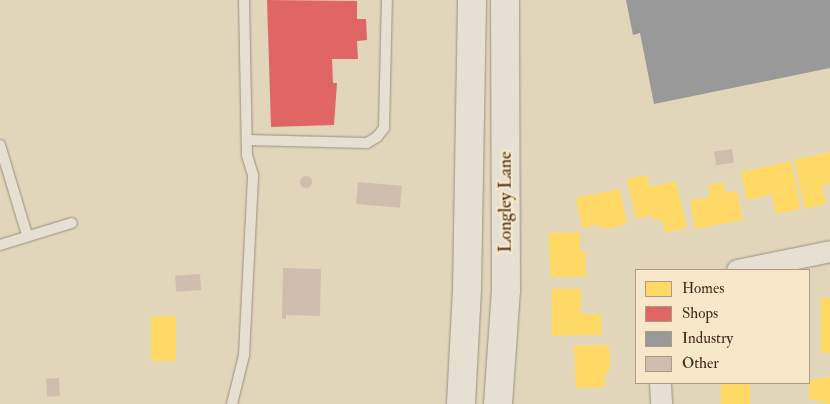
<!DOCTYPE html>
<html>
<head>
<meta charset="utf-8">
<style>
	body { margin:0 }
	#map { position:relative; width:830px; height:404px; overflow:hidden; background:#e1d6ba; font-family:"IM FELL Double Pica",serif }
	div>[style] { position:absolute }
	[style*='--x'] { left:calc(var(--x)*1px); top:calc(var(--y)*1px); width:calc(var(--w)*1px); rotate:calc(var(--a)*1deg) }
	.homes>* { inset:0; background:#ffd966; transform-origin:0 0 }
	.shops>* { inset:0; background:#e06666 }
	.industry>* { inset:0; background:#999 }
	.building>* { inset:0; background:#cfbead; transform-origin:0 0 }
	.round { border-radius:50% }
	.roads { filter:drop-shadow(0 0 1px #9a907f) drop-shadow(0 0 1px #9a907f) }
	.service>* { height:10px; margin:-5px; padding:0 5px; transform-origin:5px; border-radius:5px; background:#e6e0d3 }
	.minor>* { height:21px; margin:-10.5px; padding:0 10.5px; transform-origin:10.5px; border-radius:10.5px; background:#e6e0d3 }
	.secondary>* { height:28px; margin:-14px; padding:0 14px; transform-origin:14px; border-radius:14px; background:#e6e0d3 }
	span { translate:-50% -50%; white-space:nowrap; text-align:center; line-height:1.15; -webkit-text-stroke:5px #f6e8c8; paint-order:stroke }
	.street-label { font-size:18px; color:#44281c }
	.legend { position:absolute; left:635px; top:269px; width:175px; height:115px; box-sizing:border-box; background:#f6e8c8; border:1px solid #af9b83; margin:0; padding:6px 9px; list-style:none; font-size:15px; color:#44281c }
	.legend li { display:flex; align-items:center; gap:10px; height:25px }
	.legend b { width:25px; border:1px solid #af9b83 }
</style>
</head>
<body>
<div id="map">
	<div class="homes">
		<div style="clip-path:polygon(830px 152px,830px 184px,822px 186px,826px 204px,805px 209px,794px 160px)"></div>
		<div style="clip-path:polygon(791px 161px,801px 209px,776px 214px,772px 194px,747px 200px,741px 172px)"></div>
		<div style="clip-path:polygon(647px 175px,650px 187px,676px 181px,687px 228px,665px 233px,662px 219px,654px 221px,652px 215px,636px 219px,627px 179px)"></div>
		<div style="clip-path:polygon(723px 182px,725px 193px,737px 191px,743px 220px,695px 229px,690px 200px,710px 197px,708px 185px)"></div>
		<div style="clip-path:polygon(620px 189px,627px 224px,602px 230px,601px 226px,594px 225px,582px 228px,576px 198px)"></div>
		<div style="clip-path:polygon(580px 232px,580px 251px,585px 251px,586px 276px,551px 277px,548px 233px)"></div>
		<div style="clip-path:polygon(552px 289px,581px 289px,581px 314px,601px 314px,602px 335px,552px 336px)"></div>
		<div style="left:821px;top:298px;width:9px;height:55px"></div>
		<div style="left:151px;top:316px;width:25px;height:45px"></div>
		<div style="clip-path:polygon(609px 345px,610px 369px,605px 374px,605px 387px,576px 388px,574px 346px)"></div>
		<div style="clip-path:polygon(830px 377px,830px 404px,809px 399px,809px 380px)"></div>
		<div style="left:721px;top:383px;width:29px;height:21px"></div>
	</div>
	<div class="shops">
		<div style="clip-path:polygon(267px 0,357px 1px,357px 19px,366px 19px,367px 40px,357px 41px,358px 59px,332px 59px,333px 83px,337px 83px,334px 125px,271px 127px)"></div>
	</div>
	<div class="industry">
		<div style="clip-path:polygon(626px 0,830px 0,830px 68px,654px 104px,640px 33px,633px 35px)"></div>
	</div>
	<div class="building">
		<div style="left:732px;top:149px;width:14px;height:18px;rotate:82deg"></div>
		<div class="round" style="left:300px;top:176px;width:12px;height:12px"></div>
		<div style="left:358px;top:182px;width:44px;height:22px;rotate:5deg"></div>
		<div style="clip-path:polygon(283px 268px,321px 269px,320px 316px,286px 315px,286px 319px,282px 319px)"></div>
		<div style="left:200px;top:274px;width:16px;height:25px;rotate:86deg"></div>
		<div style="left:59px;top:378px;width:18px;height:13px;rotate:87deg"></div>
	</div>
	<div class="roads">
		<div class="service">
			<div style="--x:247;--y:140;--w:120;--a:1.4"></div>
			<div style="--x:367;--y:143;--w:12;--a:-31"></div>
			<div style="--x:377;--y:137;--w:11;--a:-52"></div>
			<div style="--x:384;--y:128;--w:128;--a:-88.7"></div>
			<div style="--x:0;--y:145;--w:94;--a:73.3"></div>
			<div style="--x:0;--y:245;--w:75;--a:-17"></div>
			<div style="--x:232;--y:404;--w:50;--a:-76.2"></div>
			<div style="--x:244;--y:355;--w:180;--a:-87.1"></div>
			<div style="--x:253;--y:175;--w:21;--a:-107"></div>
			<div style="--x:247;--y:155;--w:155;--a:-91.1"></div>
		</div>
		<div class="minor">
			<div style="--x:737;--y:270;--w:95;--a:-11.5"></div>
			<div style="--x:660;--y:383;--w:21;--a:87"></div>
		</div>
		<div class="secondary">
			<div style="--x:461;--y:404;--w:116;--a:-87"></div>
			<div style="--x:467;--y:288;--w:288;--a:-89"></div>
			<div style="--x:498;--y:404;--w:114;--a:-86"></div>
			<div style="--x:506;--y:290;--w:290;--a:-90.2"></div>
		</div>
	</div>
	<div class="street-label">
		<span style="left:506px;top:202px;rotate:-90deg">Longley Lane</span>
	</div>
	<ul class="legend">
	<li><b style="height:14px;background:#ffd966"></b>Homes</li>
	<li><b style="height:14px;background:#e06666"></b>Shops</li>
	<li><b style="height:14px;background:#999"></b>Industry</li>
	<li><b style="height:14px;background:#cfbead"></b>Other</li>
	</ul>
</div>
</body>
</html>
